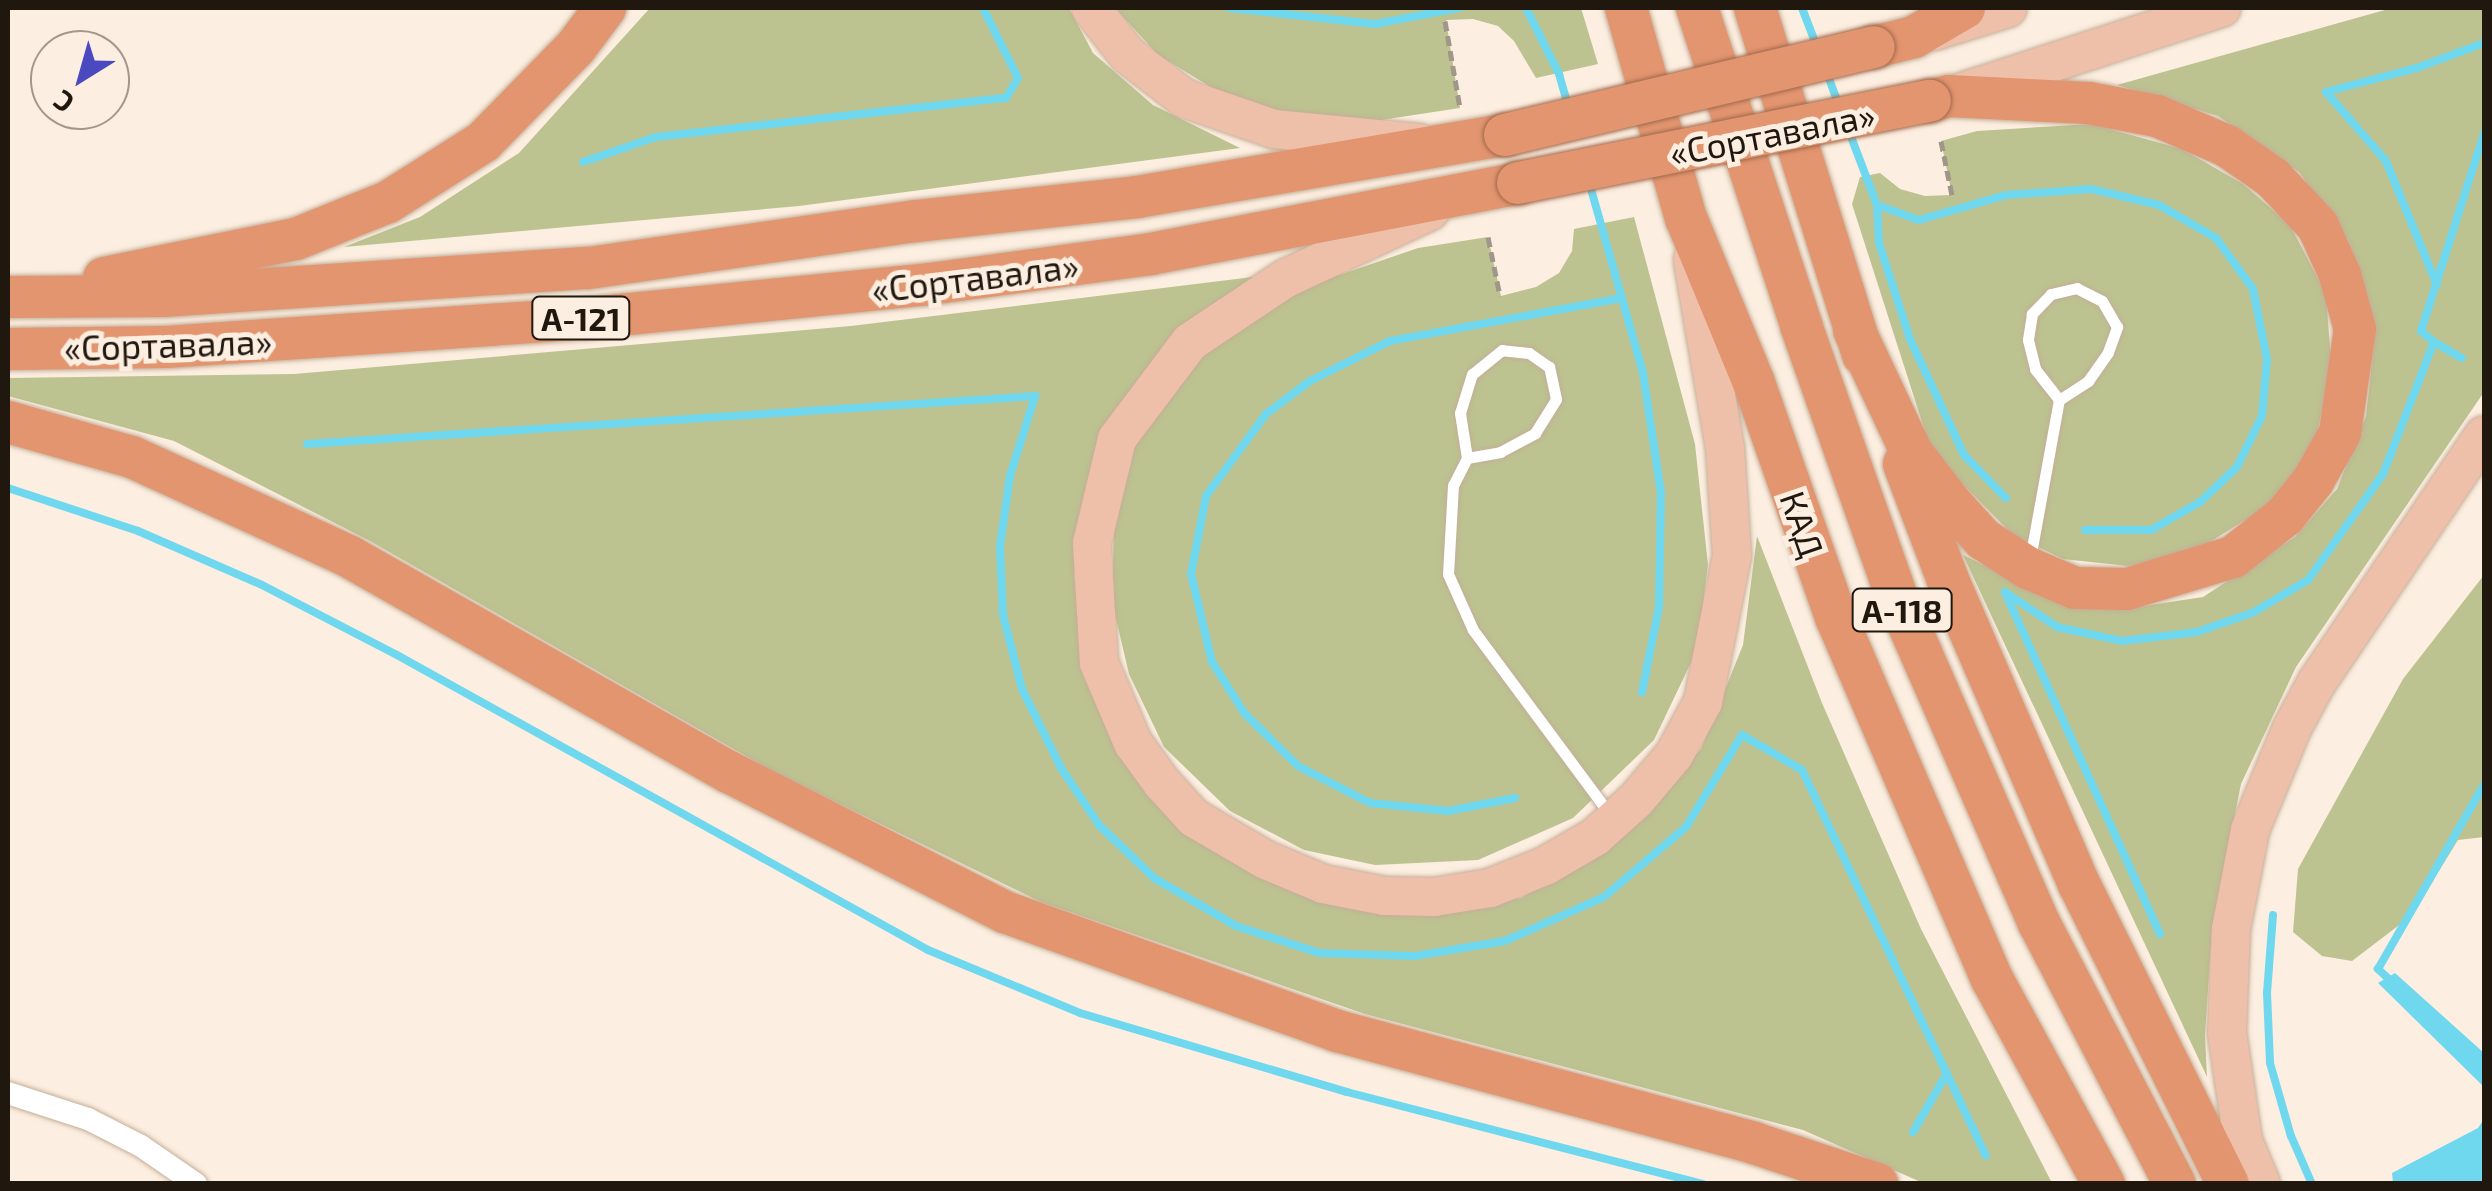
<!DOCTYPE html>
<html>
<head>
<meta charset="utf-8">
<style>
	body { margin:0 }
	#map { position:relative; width:2492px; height:1191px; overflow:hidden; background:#fceee0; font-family:"Exo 2",sans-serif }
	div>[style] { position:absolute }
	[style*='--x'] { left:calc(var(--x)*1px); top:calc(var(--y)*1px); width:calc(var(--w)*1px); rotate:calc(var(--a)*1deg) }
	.green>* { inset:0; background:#bcc390 }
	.water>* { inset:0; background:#6fd8ef }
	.stream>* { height:8px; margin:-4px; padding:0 4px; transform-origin:4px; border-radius:4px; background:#6fd8ef }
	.path>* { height:5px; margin-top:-2.5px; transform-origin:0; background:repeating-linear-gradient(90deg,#a1968a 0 10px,transparent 0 15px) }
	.roads { filter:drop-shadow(0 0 2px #c4ae98) drop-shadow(0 0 2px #c4ae98) }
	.lane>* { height:11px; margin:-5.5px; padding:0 5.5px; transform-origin:5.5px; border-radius:5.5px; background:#fff }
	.street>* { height:22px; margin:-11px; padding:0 11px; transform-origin:11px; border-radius:11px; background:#fff }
	.primary>* { height:38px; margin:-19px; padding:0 19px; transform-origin:19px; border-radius:19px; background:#eebfa9 }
	.highway>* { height:42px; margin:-21px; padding:0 21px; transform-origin:21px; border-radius:21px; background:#e3956f }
	.bridges { filter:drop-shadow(0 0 2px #9f694d) drop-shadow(0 0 2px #9f694d) }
	.highway-bridge>* { height:42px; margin:-21px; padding:0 21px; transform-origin:21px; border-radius:21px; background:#e3956f }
	span { translate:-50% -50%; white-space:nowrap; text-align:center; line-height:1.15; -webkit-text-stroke:10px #fceee0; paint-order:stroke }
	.shield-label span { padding:2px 8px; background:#fceee0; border:2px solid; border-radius:8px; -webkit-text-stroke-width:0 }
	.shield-label { font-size:32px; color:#20180f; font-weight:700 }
	.street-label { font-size:35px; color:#20180f }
	.frame { position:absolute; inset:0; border:10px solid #20180f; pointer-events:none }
	.north { position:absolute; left:30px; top:30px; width:100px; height:100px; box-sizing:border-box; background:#fceee0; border:2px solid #a4988c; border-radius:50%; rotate:217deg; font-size:28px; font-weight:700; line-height:40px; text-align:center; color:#20180f }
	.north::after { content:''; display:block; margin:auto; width:35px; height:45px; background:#4a49bf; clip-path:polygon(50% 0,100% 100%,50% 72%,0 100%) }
</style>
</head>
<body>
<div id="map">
	<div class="green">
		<div style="clip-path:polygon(650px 8px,1069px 8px,1093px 53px,1153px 105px,1240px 148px,799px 206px,344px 247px,420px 217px,519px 153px)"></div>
		<div style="clip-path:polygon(1115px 8px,1581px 8px,1598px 64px,1536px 78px,1514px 41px,1498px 26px,1473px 19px,1446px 20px,1460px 108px,1368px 122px,1276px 113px,1214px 89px,1158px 55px)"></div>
		<div style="clip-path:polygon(2392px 8px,2484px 8px,2484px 392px,2296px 667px,2241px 784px,2212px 928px,2205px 1035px,2207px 1077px,1963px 555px,2057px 600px,2137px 607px,2203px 597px,2295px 537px,2337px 489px,2366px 416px,2376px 325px,2348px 240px,2299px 172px,2218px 116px,2117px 85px)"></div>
		<div style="clip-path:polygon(2091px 124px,2182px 149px,2243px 184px,2290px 225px,2326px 294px,2331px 361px,2318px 431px,2282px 497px,2197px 550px,2128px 566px,2063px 559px,2013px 535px,1932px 453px,1852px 204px,1860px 177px,1880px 173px,1900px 189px,1925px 196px,1952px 195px,1941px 141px,1977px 131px)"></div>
		<div style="clip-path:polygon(1634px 217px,1695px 444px,1708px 565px,1697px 650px,1654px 740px,1573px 818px,1478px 860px,1375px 865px,1304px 850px,1230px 811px,1164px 747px,1129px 674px,1112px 602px,1114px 527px,1130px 455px,1173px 384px,1227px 335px,1313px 284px,1418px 248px,1488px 237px,1501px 296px,1536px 287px,1559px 273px,1572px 251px,1574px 229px)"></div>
		<div style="clip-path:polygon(1261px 276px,1178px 328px,1102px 434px,1074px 576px,1085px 668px,1190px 837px,1318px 902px,1432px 912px,1521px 898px,1619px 839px,1701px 749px,1743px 645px,1757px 536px,1822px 703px,1921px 929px,2052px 1183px,1923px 1183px,1803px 1130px,1365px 1014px,1041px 902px,774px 772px,370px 541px,174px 441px,8px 396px,8px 378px,294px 374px,851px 326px)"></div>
		<div style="clip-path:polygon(2484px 575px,2484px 837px,2458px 840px,2411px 916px,2352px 961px,2322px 956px,2293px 932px,2298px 869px,2403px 679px)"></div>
	</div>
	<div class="water">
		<div style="clip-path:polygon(2395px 973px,2484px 1053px,2484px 1087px,2378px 983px)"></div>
		<div style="clip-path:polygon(2484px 1119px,2484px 1183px,2393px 1183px,2392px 1173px,2478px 1128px)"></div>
	</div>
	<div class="stream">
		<div style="--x:1230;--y:8;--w:146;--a:6.3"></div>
		<div style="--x:1375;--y:24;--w:86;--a:-10.8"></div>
		<div style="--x:1526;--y:8;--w:74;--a:63.4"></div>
		<div style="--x:1559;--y:74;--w:32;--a:74"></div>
		<div style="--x:1802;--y:8;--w:40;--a:69"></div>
		<div style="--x:1827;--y:73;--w:35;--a:70"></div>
		<div style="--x:1848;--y:129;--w:81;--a:69.1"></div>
		<div style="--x:1877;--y:205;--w:38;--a:87"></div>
		<div style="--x:1879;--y:243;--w:101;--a:72.1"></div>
		<div style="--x:1910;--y:339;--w:128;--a:65"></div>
		<div style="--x:1964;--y:455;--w:60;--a:45.7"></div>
		<div style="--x:583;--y:162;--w:77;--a:-18.9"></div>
		<div style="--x:656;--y:137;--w:352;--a:-6.4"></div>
		<div style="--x:1006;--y:98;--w:23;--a:-59"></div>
		<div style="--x:1018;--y:78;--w:78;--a:-116.6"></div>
		<div style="--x:1589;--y:182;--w:198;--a:74.2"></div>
		<div style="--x:1643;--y:373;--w:121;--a:81.5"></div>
		<div style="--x:1661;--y:493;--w:114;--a:91"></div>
		<div style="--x:1659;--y:607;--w:87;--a:101.3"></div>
		<div style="--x:1877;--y:205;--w:45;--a:19.7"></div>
		<div style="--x:1919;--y:220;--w:91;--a:-16"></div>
		<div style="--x:2006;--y:195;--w:85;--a:-4"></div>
		<div style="--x:2091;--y:189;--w:70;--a:13.2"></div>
		<div style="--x:2159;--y:205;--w:66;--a:30.1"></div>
		<div style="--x:2216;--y:238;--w:63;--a:54"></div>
		<div style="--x:2253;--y:289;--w:71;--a:78.7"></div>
		<div style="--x:2267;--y:359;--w:57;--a:95"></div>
		<div style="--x:2262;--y:416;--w:57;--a:116.1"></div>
		<div style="--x:2237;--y:467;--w:51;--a:136.6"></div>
		<div style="--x:2200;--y:502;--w:56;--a:150.3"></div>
		<div style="--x:2151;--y:530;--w:66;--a:180"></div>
		<div style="--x:2437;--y:285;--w:134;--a:-112.4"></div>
		<div style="--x:2386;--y:161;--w:91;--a:-131"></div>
		<div style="--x:2326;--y:92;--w:94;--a:-14.8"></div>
		<div style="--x:2417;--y:68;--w:72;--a:-20.5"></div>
		<div style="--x:2434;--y:342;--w:32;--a:30"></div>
		<div style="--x:307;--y:444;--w:730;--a:-3.77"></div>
		<div style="--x:1035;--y:396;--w:84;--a:107.4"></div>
		<div style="--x:1010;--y:476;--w:71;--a:98.1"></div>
		<div style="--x:1000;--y:546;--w:69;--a:87.5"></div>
		<div style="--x:1003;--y:615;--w:76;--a:75.6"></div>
		<div style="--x:1022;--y:689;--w:88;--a:63.7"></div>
		<div style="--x:1061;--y:768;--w:69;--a:56.3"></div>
		<div style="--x:1099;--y:825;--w:76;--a:43.9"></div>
		<div style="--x:1154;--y:878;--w:95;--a:30.3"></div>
		<div style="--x:1236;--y:926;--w:87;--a:18"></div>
		<div style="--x:1319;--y:953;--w:96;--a:1.8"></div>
		<div style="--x:1415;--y:956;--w:91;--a:-9.5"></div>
		<div style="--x:1505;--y:941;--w:108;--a:-24"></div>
		<div style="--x:1604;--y:897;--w:108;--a:-40.5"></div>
		<div style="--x:1686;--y:827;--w:108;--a:-58.7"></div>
		<div style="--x:1742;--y:735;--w:69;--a:30.3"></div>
		<div style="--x:1802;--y:770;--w:427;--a:64.5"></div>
		<div style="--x:8;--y:488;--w:137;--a:18.3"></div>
		<div style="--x:138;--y:531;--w:135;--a:23.5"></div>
		<div style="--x:262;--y:585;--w:152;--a:27.4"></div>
		<div style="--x:397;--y:655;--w:607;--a:29.05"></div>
		<div style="--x:928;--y:950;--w:165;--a:22.5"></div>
		<div style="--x:1080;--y:1013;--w:278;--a:16.5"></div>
		<div style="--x:1347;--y:1092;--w:368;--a:14.5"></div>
		<div style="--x:1515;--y:798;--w:68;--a:169"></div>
		<div style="--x:1448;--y:811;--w:78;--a:-174.1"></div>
		<div style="--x:1370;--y:803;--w:81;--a:-152.8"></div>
		<div style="--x:1298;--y:766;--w:74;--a:-135.5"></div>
		<div style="--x:1245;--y:714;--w:62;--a:-122.4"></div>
		<div style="--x:1212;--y:662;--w:90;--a:-103.4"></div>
		<div style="--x:1191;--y:574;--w:79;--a:-79.1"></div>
		<div style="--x:1206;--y:496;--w:102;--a:-53.8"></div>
		<div style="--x:1266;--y:414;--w:55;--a:-36.9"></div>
		<div style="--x:1310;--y:381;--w:89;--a:-26.6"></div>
		<div style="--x:1390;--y:341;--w:236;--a:-10.5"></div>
		<div style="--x:2273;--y:915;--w:78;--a:94.4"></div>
		<div style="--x:2267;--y:993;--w:70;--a:87.5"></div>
		<div style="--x:2270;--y:1063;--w:76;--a:74"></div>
		<div style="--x:2291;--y:1136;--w:52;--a:66.4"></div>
		<div style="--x:2160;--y:934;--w:375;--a:-114.4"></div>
		<div style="--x:2005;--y:592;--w:63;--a:33.9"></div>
		<div style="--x:2057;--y:627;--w:66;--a:12.2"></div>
		<div style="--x:2122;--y:641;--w:76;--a:-6.8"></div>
		<div style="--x:2197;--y:632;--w:60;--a:-19.3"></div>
		<div style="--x:2254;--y:612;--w:63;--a:-30.7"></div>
		<div style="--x:2308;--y:580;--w:130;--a:-54.7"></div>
		<div style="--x:2383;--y:474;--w:142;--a:-68.9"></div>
		<div style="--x:2434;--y:342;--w:17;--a:-140"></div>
		<div style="--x:2421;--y:331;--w:208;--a:-72.3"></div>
		<div style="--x:2393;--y:983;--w:21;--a:-137"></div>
		<div style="--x:2378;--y:969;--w:212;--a:-60.1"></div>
		<div style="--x:1913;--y:1132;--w:68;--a:-60"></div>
	</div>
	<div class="path">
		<div style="--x:1445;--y:21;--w:88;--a:80.2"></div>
		<div style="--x:1941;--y:141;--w:55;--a:78.5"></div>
		<div style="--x:1488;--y:237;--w:60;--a:78.5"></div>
	</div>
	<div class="roads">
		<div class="lane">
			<div style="--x:1467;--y:458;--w:34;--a:-10"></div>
			<div style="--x:1500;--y:452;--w:40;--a:-28"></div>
			<div style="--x:1535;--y:433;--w:40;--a:-58"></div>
			<div style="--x:1556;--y:399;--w:33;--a:-102"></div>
			<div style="--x:1549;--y:367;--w:24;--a:-145"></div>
			<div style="--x:1529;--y:353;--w:27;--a:-174"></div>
			<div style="--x:1502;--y:350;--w:38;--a:141"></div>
			<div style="--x:1472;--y:374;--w:41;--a:107.1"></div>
			<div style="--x:1460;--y:413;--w:46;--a:81.2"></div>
			<div style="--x:1467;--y:458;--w:30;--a:117"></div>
			<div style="--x:1453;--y:485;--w:89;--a:93.2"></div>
			<div style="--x:1448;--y:574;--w:61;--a:65.9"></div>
			<div style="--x:1473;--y:630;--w:232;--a:53.4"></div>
			<div style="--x:2030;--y:559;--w:162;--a:-79.7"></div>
			<div style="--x:2059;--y:400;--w:35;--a:-33"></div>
			<div style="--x:2088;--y:381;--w:35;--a:-55"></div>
			<div style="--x:2108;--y:352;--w:27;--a:-70"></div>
			<div style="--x:2117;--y:327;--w:30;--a:-120"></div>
			<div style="--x:2102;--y:301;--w:28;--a:-153"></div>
			<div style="--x:2077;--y:288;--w:27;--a:167"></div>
			<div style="--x:2051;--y:294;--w:28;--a:134"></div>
			<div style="--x:2032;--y:314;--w:26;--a:99"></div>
			<div style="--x:2028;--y:340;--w:30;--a:76"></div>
			<div style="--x:2035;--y:369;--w:39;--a:52"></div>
		</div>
		<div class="street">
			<div style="--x:8;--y:1093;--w:84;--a:18"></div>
			<div style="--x:88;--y:1119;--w:59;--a:27"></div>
			<div style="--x:141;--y:1146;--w:67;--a:34.6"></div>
		</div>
		<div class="primary">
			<div style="--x:1091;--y:8;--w:60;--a:51.8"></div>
			<div style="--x:1128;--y:55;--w:71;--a:37.5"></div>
			<div style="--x:1184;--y:98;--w:95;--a:19"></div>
			<div style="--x:1274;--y:129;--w:146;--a:5.5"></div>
			<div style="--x:1934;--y:31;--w:77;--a:-17.3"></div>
			<div style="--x:1956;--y:94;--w:279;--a:-18"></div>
			<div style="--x:1430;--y:211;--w:159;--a:155"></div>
			<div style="--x:1286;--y:278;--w:115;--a:146.3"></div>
			<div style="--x:1190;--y:342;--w:121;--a:127"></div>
			<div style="--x:1117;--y:439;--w:107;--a:103.5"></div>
			<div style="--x:1092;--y:543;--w:120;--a:86.7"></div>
			<div style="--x:1099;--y:663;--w:87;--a:67"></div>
			<div style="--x:1133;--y:743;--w:49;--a:54.1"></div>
			<div style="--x:1162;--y:783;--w:47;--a:47.6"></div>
			<div style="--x:1194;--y:818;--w:83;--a:30.3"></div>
			<div style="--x:1266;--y:860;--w:62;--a:22.8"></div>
			<div style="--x:1323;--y:884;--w:62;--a:11.1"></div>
			<div style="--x:1384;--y:896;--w:50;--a:1.1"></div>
			<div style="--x:1434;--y:897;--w:57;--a:-9.1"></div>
			<div style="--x:1490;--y:888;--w:59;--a:-21.8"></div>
			<div style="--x:1545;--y:866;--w:58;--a:-30.1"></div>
			<div style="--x:1595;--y:837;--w:55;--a:-42.1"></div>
			<div style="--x:1636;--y:800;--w:59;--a:-49.8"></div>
			<div style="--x:1674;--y:755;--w:60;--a:-61.3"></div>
			<div style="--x:1703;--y:702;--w:149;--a:-78.8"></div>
			<div style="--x:1732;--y:556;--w:108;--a:-93.7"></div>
			<div style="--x:1725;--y:448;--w:191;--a:-99.7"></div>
			<div style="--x:2261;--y:1184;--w:47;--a:-112.7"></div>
			<div style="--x:2243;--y:1141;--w:109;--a:-98.4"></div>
			<div style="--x:2227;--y:1033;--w:104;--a:-87.8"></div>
			<div style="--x:2231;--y:929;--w:101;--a:-79.1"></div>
			<div style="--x:2250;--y:830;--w:110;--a:-67.6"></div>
			<div style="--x:2292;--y:728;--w:52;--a:-61.5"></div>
			<div style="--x:2317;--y:682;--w:298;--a:-55.9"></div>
		</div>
		<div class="highway">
			<div style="--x:1626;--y:8;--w:218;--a:74.1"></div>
			<div style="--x:1686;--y:218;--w:178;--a:67.6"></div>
			<div style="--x:1754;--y:383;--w:248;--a:70.7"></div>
			<div style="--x:1836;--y:617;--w:394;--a:66.7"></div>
			<div style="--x:1992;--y:979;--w:234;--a:61.4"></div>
			<div style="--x:1697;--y:8;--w:337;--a:71.8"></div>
			<div style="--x:1802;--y:328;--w:286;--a:70.6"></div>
			<div style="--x:1897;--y:598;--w:355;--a:66.4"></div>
			<div style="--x:2039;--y:923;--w:294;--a:62.5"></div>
			<div style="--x:1755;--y:8;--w:363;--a:72.7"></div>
			<div style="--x:1874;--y:47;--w:41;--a:-14"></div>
			<div style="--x:1914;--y:37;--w:58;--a:-30.1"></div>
			<div style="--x:104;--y:278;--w:196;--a:-11.5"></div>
			<div style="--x:296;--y:239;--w:99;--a:-21.9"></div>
			<div style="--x:388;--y:202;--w:112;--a:-32.3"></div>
			<div style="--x:483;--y:142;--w:133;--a:-45.6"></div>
			<div style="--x:576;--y:47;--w:49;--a:-53.4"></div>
			<div style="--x:8;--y:297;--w:155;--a:-0.4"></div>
			<div style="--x:163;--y:296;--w:427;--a:-3.8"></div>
			<div style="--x:589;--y:268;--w:330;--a:-8.2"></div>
			<div style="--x:916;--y:221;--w:222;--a:-6.2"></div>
			<div style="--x:1137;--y:197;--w:373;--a:-9.6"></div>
			<div style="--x:1854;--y:330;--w:136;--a:64.8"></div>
			<div style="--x:1912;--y:453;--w:61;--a:52.4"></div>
			<div style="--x:1949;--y:501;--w:51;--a:48.2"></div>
			<div style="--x:1983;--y:539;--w:54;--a:32.8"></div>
			<div style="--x:2028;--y:568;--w:51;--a:23.1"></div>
			<div style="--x:2075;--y:588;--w:52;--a:1.1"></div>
			<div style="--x:2127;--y:589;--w:111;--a:-16.8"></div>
			<div style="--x:2233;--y:557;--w:66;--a:-38.3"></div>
			<div style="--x:2285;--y:516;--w:45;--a:-51.3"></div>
			<div style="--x:2313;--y:481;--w:55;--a:-60.6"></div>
			<div style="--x:2340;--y:433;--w:105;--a:-81.8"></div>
			<div style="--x:2355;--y:329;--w:56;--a:-105.5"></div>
			<div style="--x:2340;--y:275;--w:54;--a:-114.2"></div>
			<div style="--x:2318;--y:226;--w:66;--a:-133.2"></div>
			<div style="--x:2273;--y:178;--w:56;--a:-145.2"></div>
			<div style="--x:2227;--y:146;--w:76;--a:-156.8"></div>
			<div style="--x:2157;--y:116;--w:70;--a:-169.3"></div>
			<div style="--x:2088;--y:103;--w:139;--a:-177.1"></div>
			<div style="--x:1949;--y:96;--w:20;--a:165"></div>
			<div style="--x:8;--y:349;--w:158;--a:-0.7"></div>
			<div style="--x:166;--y:347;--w:424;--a:-3.9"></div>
			<div style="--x:589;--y:318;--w:343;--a:-5.7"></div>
			<div style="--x:930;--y:284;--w:223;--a:-7.7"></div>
			<div style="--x:1151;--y:254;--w:374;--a:-10.9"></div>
			<div style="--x:8;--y:422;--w:129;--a:15.8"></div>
			<div style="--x:132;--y:457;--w:240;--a:24.6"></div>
			<div style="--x:350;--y:557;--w:434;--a:29.6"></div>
			<div style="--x:727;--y:771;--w:312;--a:26.9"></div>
			<div style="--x:1005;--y:912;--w:353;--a:19.7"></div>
			<div style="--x:1337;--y:1031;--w:432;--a:15"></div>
			<div style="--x:1754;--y:1143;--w:130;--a:18.4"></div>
			<div style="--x:1904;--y:464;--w:124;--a:69.2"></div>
			<div style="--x:1948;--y:580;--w:331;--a:66.7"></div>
			<div style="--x:2079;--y:884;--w:335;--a:63.6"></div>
		</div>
	</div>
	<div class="bridges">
		<div class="highway-bridge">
			<div style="--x:1505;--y:135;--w:379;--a:-13.4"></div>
			<div style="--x:1518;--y:183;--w:420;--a:-11.3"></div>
		</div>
	</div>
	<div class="shield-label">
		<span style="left:581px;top:318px">А-121</span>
		<span style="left:1902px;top:610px">А-118</span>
	</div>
	<div class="street-label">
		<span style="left:1772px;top:133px;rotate:-11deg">«Сортавала»</span>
		<span style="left:975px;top:277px;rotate:-7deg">«Сортавала»</span>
		<span style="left:168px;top:344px;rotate:-2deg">«Сортавала»</span>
		<span style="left:1803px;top:524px;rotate:71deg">КАД</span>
	</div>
	<div class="frame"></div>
	<div class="north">С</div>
</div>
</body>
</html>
